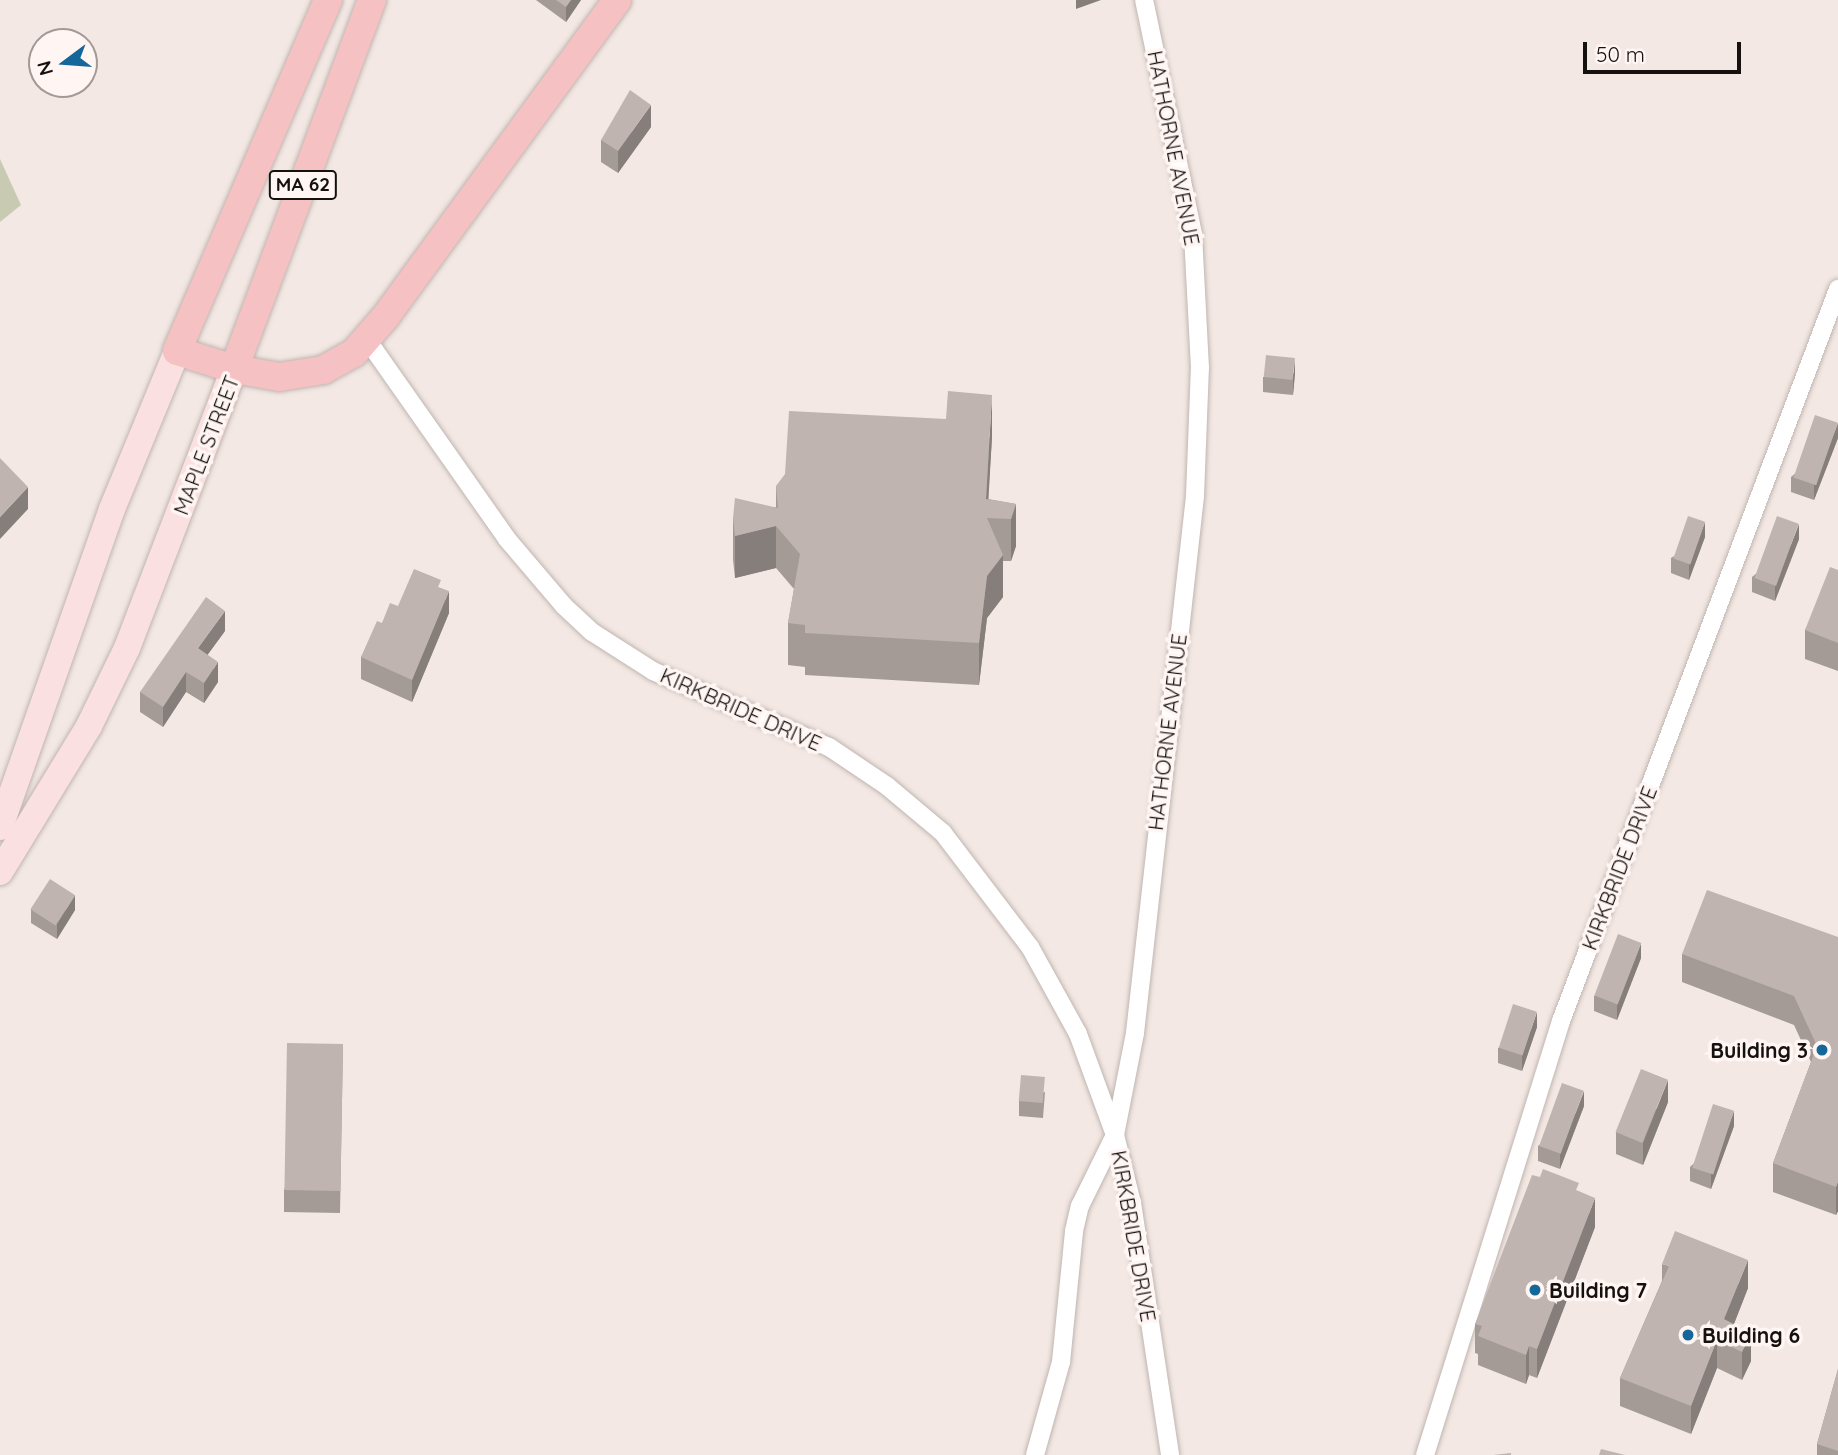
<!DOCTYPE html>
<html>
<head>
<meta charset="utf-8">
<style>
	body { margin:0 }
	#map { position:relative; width:1838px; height:1455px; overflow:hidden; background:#f3e8e3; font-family:Quicksand,sans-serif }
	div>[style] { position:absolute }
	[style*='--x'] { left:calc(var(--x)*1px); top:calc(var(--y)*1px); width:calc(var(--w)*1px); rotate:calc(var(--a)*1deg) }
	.green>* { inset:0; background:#c8cab1 }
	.roads { filter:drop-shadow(0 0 2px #c0b5b1) drop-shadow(0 0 2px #c0b5b1) }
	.minor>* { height:18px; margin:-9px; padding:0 9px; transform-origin:9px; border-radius:9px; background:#fff }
	.secondary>* { height:26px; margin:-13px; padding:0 13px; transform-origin:13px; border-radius:13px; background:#fae0e0 }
	.primary>* { height:28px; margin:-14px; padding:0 14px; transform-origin:14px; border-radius:14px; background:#f6c1c2 }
	.wall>* { inset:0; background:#a49b97 }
	.shaded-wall>* { inset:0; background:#867e7b }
	.building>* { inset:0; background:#bfb4b0; transform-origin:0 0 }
	.dots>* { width:19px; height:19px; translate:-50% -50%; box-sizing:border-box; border:4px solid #fff5f2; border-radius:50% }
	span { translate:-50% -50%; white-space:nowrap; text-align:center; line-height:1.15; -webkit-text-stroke:7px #fff5f2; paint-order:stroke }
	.shield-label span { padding:2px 5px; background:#fff5f2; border:2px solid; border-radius:5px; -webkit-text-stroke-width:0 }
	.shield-label { font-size:19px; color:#14110f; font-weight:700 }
	.street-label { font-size:21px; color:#14110f }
	.poi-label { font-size:21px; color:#14110f; font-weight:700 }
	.right { translate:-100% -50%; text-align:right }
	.left { translate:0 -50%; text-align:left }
	.north { position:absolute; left:28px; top:28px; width:70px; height:70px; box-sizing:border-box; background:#fff5f2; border:2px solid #a19a97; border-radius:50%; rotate:254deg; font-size:19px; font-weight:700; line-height:28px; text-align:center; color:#14110f }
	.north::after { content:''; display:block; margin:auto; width:24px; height:32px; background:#166799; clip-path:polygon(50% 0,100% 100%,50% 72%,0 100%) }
	.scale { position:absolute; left:1583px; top:42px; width:158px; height:32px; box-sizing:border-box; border:4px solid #14110f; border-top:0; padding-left:9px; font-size:21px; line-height:24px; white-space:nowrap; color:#14110f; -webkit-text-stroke:5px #fff5f2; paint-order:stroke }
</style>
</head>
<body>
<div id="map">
	<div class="green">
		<div style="clip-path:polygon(0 159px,21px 205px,0 222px)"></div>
	</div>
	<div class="roads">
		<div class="minor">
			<div style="--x:368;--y:341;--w:242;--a:54.9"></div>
			<div style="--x:507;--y:539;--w:88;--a:49.6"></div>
			<div style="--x:564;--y:606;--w:38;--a:43"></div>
			<div style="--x:592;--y:632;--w:72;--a:32.6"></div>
			<div style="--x:653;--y:671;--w:192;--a:23.4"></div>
			<div style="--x:829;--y:747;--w:70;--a:33.9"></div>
			<div style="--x:887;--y:786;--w:73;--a:40"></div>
			<div style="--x:943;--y:833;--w:143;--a:52.7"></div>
			<div style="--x:1030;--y:947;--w:99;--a:61.1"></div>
			<div style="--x:1078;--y:1034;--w:108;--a:69.9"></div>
			<div style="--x:1115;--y:1135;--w:70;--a:76"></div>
			<div style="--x:1132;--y:1203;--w:255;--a:81.4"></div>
			<div style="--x:1035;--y:1455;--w:97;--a:-74.4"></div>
			<div style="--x:1061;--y:1362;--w:132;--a:-84.3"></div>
			<div style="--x:1074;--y:1231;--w:26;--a:-77"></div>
			<div style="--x:1080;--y:1206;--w:79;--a:-63.8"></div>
			<div style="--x:1115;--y:1135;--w:104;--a:-78.9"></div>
			<div style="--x:1135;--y:1033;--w:540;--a:-83.62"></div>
			<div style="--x:1195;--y:496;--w:128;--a:-87.8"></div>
			<div style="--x:1200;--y:368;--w:134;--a:-93"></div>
			<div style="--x:1193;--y:234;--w:239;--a:-101.8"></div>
			<div style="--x:1425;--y:1455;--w:455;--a:-72.6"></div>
			<div style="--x:1561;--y:1021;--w:783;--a:-69.27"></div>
		</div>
		<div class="secondary">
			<div style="--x:0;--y:827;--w:337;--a:-70.6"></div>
			<div style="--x:112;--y:509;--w:171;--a:-67.6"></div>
			<div style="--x:0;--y:872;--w:171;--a:-58.6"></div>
			<div style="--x:89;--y:726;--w:87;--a:-64"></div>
			<div style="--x:127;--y:648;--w:299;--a:-69"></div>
		</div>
		<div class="primary">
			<div style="--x:328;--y:0;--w:382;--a:113.3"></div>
			<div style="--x:177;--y:351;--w:60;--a:17.5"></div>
			<div style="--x:234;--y:369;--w:46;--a:10.1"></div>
			<div style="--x:279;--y:377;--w:45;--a:-9"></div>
			<div style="--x:323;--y:370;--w:35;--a:-29"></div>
			<div style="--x:354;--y:353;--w:49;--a:-49.1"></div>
			<div style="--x:386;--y:316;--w:391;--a:-53.8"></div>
			<div style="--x:234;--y:369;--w:394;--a:-69.5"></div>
		</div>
	</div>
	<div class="wall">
		<div style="clip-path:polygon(536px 0,581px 0,566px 22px)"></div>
		<div style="clip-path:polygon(651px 127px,618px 173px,601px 162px,601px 140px)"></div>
		<div style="clip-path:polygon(1295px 373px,1293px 395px,1263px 392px,1263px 377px)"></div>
		<div style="clip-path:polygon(992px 437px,988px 499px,1016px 504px,1016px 546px,1011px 561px,1003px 561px,1003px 597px,987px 618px,979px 685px,805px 675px,805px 667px,788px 665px,788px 623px,794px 589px,776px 568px,735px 578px,733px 560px,733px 518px,776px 507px,776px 486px)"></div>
		<div style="clip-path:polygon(1838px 438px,1814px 500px,1791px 492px,1791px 477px)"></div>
		<div style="clip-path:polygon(1705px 537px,1689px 580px,1671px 573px,1671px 558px)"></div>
		<div style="clip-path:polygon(1799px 539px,1775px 601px,1752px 592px,1752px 577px)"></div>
		<div style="clip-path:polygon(1838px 570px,1838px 671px,1805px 659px,1805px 630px)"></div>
		<div style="clip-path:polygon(441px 588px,449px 613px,412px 702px,361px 679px,361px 657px,382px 623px,398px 606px)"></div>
		<div style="clip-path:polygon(225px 631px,207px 655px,218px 682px,204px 703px,186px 692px,163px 727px,140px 712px,140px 692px)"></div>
		<div style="clip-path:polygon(31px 909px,75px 910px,57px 939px,31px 923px)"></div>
		<div style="clip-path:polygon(1838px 937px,1838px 1211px,1836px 1215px,1773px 1192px,1773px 1163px,1811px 1062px,1794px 1025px,1682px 982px,1682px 954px)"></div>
		<div style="clip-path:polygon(1641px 958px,1617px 1020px,1594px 1011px,1594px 996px)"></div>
		<div style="clip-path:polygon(1537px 1027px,1522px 1071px,1498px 1063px,1498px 1048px)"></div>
		<div style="clip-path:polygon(343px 1044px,340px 1213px,284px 1212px,284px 1190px)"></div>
		<div style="clip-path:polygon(1045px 1092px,1043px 1118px,1019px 1116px,1019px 1101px)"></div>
		<div style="clip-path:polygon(1668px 1102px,1643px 1165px,1616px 1154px,1616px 1132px)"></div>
		<div style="clip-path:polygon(1584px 1106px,1560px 1169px,1538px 1161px,1538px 1146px)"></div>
		<div style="clip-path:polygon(1734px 1126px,1711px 1189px,1690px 1181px,1690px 1167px)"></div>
		<div style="clip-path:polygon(1579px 1191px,1595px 1227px,1537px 1378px,1529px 1375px,1526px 1384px,1478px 1365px,1478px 1354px,1475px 1353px,1475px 1324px)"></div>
		<div style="clip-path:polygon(1662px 1264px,1748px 1288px,1734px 1324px,1751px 1361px,1742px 1380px,1717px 1368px,1691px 1434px,1620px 1406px,1620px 1378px,1662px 1281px)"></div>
		<div style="clip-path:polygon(1838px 1369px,1838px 1455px,1817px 1455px,1817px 1444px)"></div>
	</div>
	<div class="shaded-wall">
		<div style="clip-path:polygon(571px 0,581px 0,566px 22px,566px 7px)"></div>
		<div style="clip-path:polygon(1076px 0,1101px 0,1076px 9px)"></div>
		<div style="clip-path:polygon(651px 105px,651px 127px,618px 173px,618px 151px)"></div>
		<div style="clip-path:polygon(1295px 358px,1295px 373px,1293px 395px,1293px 380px)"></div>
		<div style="clip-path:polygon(992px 395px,992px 437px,986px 541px,986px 499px)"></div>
		<div style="clip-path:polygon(1838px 423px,1838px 438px,1814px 500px,1814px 485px)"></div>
		<div style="clip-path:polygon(28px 487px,28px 509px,0 539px,0 517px)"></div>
		<div style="clip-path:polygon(1016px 504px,1016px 546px,1011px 561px,1011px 519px)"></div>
		<div style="clip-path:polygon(1705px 522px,1705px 537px,1689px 580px,1689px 565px)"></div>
		<div style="clip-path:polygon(1799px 524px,1799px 539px,1775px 601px,1775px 586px)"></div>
		<div style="clip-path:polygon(776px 526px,776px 568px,735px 578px,735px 536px)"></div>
		<div style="clip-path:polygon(1003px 555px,1003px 597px,987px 618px,979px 685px,979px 643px,987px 576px)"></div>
		<div style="clip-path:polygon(449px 591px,449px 613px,412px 702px,412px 680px)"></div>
		<div style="clip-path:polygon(225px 611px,225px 631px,198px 668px,198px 648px)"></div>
		<div style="clip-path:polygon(218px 662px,218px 682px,204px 703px,204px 683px)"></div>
		<div style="clip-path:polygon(186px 672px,186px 692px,163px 727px,163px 707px)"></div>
		<div style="clip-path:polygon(75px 895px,75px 910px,57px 939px,57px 924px)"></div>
		<div style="clip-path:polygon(1641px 943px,1641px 958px,1617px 1020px,1617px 1005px)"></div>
		<div style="clip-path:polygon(1537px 1012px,1537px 1027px,1522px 1071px,1522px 1056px)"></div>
		<div style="clip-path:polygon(1668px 1080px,1668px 1102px,1643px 1165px,1643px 1143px)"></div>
		<div style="clip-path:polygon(1584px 1091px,1584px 1106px,1560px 1169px,1560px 1154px)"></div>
		<div style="clip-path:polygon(1734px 1111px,1734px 1126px,1711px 1189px,1711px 1174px)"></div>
		<div style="clip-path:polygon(1838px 1182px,1838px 1211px,1836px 1215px,1836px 1187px)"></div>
		<div style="clip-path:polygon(1595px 1198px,1595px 1227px,1537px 1378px,1537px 1349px)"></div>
		<div style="clip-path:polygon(1748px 1260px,1748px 1288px,1726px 1344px,1724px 1319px)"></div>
		<div style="clip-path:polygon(1751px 1333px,1751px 1361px,1742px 1380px,1742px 1352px)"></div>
		<div style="clip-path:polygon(1717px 1340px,1717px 1368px,1691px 1434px,1691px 1406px)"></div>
		<div style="clip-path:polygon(1529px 1346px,1529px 1375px,1526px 1384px,1526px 1355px)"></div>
	</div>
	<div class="building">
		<div style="clip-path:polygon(556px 0,571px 0,566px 7px)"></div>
		<div style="clip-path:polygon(630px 90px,651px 105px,618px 151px,601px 140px)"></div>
		<div style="left:1266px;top:355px;width:29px;height:22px;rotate:6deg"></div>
		<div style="clip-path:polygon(948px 391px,992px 395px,986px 499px,1016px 504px,1011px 519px,987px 518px,1003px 555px,987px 576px,979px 643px,805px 633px,805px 625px,788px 623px,800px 554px,776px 526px,735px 536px,733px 518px,735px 498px,778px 508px,776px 486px,785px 474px,789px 411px,946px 419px)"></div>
		<div style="left:1815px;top:415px;width:24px;height:66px;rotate:19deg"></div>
		<div style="clip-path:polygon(0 458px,28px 487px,0 517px)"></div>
		<div style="left:1688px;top:516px;width:18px;height:45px;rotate:19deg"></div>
		<div style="left:1777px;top:516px;width:23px;height:66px;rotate:20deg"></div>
		<div style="clip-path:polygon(1830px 567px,1838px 570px,1838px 643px,1805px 630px)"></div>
		<div style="clip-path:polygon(414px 569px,441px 580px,438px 587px,449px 591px,412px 680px,361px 657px,377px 621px,382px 623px,390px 603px,398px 606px)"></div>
		<div style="clip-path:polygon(206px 597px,225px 611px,198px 648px,218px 662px,204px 683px,186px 672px,163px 707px,140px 692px)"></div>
		<div style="left:50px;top:879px;width:30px;height:36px;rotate:33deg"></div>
		<div style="clip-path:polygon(1707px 890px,1838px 937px,1838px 1182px,1836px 1187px,1773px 1163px,1817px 1046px,1794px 996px,1682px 954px)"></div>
		<div style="left:1618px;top:934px;width:25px;height:66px;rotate:21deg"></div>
		<div style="left:1513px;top:1004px;width:25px;height:46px;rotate:18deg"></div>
		<div style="left:287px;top:1043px;width:56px;height:147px;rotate:1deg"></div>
		<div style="left:1641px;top:1069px;width:29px;height:68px;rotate:22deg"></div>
		<div style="left:1021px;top:1075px;width:24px;height:26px;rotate:5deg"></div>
		<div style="left:1562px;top:1083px;width:23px;height:67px;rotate:20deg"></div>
		<div style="left:1713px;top:1104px;width:22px;height:67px;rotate:18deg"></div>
		<div style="clip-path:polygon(1543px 1169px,1579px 1183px,1576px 1190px,1595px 1198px,1537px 1349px,1529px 1346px,1526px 1355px,1478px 1336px,1482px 1326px,1475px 1324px,1532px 1175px,1540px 1177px)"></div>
		<div style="clip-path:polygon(1675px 1231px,1748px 1260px,1724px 1319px,1751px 1333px,1742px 1352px,1717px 1340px,1691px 1406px,1620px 1378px,1669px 1266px,1662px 1264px)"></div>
		<div style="clip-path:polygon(1838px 1369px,1838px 1451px,1817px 1444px)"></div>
		<div style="clip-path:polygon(1601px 1449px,1625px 1455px,1599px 1455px)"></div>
		<div style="clip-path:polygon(1511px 1453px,1511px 1455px,1493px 1455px)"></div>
	</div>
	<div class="dots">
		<div style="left:1822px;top:1050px;background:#166799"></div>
		<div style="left:1535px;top:1290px;background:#166799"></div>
		<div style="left:1688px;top:1335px;background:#166799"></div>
	</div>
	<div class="shield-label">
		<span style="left:303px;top:185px">MA 62</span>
	</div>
	<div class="street-label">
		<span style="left:1174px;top:148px;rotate:79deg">HATHORNE AVENUE</span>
		<span style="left:206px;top:445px;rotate:-69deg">MAPLE STREET</span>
		<span style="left:741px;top:709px;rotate:24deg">KIRKBRIDE DRIVE</span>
		<span style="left:1167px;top:732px;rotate:-83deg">HATHORNE AVENUE</span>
		<span style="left:1619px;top:868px;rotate:-69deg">KIRKBRIDE DRIVE</span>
		<span style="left:1134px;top:1236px;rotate:80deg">KIRKBRIDE DRIVE</span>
	</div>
	<div class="poi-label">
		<span class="right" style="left:1808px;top:1050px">Building 3</span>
		<span class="left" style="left:1549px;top:1290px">Building 7</span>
		<span class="left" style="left:1702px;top:1335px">Building 6</span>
	</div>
	<div class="north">N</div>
	<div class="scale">50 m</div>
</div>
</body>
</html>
